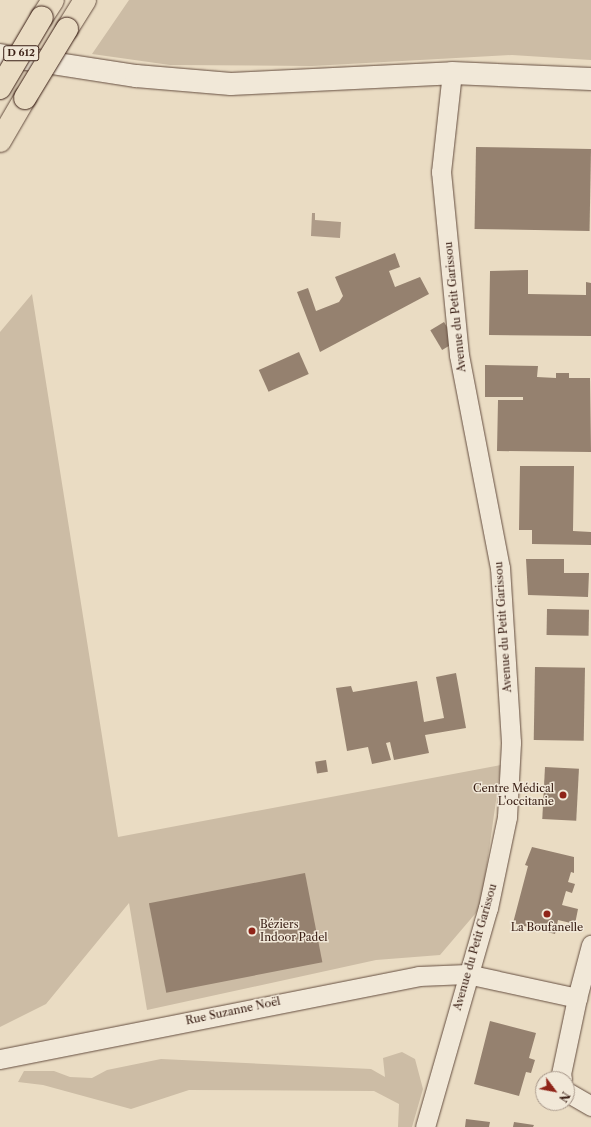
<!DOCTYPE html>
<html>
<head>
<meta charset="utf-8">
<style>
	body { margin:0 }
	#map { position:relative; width:591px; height:1127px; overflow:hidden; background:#eadcc3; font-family:"Libre Caslon Text",serif }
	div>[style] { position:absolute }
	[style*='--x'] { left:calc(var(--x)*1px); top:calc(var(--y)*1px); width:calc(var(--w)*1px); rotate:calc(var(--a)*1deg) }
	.green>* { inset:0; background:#ccbca5 }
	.water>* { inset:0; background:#ae9b88 }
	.building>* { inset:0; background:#95816f; transform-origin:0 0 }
	.roads { filter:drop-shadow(0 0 1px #654e40) drop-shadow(0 0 1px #654e40) }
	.minor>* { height:19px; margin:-9.5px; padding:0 9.5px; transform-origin:9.5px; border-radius:9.5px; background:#f1e8d8 }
	.tertiary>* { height:22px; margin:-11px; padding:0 11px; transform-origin:11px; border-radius:11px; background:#f1e8d8 }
	.trunk>* { height:22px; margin:-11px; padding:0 11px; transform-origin:11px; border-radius:11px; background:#eadcc3 }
	.bridges { filter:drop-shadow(0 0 1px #391e14) drop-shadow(0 0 1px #391e14) }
	.trunk-bridge>* { height:22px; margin:-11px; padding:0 11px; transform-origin:11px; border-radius:11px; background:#eadcc3 }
	.dots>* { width:11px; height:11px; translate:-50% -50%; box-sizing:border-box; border:2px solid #f1e8d8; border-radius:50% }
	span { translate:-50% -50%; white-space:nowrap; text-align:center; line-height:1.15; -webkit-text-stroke:3px #f1e8d8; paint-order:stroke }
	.shield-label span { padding:1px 3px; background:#f1e8d8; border:1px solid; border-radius:3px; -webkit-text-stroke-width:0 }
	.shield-label { font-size:10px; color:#391e14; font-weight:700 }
	.street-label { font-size:11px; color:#391e14 }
	.poi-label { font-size:11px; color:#391e14 }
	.right { translate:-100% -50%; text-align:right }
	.left { translate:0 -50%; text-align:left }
	.north { position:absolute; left:535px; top:1071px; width:40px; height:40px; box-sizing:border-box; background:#f1e8d8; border:1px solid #a7978a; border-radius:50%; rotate:122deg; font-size:11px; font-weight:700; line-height:16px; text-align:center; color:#391e14 }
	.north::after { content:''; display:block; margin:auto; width:14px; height:18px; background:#8f2418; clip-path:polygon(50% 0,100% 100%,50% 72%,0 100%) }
</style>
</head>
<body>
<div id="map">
	<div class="green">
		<div style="clip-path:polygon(129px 0,591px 0,591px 60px,512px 55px,312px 66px,170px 65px,92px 54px)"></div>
		<div style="clip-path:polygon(32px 294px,118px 837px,501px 765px,481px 907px,440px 955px,376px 960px,147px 1010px,129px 903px,46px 1004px,0 1027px,0 332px)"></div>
		<div style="clip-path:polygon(402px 1052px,415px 1059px,423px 1089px,412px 1127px,398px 1127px,399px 1104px,374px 1091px,189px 1090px,131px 1109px,43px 1085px,18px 1082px,24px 1071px,54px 1071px,70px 1077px,92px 1078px,107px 1070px,161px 1059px,371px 1069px,385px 1077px,383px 1058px)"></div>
	</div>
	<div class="water">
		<div style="clip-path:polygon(312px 213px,315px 213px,315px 220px,341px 222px,340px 238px,311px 236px)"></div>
	</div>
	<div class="building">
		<div style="left:476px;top:147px;width:115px;height:82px;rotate:1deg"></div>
		<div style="clip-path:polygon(395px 253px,400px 267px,389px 271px,395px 287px,420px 277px,429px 294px,320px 352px,297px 292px,308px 288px,316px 311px,339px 302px,343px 296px,335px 277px)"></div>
		<div style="clip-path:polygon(528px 270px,528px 294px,586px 295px,586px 282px,591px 283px,591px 336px,489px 335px,490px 271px)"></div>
		<div style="left:444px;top:322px;width:23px;height:16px;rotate:59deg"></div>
		<div style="left:299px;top:352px;width:24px;height:44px;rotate:66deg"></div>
		<div style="clip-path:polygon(485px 365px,538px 366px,537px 377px,556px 378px,556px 373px,569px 373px,569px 378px,590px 378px,591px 452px,497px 451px,498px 400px,523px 400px,523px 397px,485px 397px)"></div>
		<div style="clip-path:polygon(520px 466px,574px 466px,573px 531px,591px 532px,591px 545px,532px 544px,532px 530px,519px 530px)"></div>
		<div style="clip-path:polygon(526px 559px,564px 559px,564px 573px,589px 573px,588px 597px,528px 595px)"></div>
		<div style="left:547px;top:609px;width:42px;height:26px;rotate:1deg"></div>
		<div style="left:535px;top:667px;width:50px;height:73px;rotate:1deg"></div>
		<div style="clip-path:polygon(456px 673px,466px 728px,425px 735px,429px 753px,394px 760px,390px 742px,386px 743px,391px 760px,372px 764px,368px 747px,347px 751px,336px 688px,351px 686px,353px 692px,417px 681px,424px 722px,444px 718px,436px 677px)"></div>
		<div style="left:326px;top:760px;width:12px;height:11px;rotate:81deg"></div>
		<div style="left:545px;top:767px;width:34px;height:52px;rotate:3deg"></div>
		<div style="clip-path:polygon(532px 847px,574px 857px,574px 873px,571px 872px,568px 882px,575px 884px,572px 893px,566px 891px,562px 905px,578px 909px,575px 924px,558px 920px,555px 934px,513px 923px,528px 866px,525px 865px)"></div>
		<div style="left:305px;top:873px;width:91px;height:159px;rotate:79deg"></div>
		<div style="clip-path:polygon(490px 1021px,536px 1033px,529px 1058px,535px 1060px,531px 1073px,526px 1072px,519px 1096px,474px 1084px)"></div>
		<div style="clip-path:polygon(466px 1119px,490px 1122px,489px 1127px,465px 1127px)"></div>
		<div style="clip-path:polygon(514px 1122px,534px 1125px,533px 1127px,513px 1127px)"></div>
	</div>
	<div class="roads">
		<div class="minor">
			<div style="--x:0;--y:1059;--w:427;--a:-11.2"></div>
			<div style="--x:419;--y:976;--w:48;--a:-2.4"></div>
			<div style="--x:467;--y:974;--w:113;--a:12.3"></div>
			<div style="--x:562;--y:1079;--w:5;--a:-101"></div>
			<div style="--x:561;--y:1074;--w:78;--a:-78.1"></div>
			<div style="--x:577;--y:998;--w:55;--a:-75.2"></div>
			<div style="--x:567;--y:1092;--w:28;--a:30"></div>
			<div style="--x:425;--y:1127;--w:228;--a:-74"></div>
			<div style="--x:488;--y:908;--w:93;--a:-78.2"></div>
			<div style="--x:507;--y:817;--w:75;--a:-86.9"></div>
			<div style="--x:511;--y:742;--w:174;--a:-93.6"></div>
			<div style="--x:500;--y:568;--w:217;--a:-100.9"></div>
			<div style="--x:459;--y:355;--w:184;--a:-95.6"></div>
			<div style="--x:441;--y:172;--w:100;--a:-83.7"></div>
		</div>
		<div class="tertiary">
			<div style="--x:0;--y:55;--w:138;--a:8.8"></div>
			<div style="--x:136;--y:76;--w:95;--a:4.8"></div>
			<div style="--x:231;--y:84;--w:221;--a:-2.8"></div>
			<div style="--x:452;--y:73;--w:139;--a:2.5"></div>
		</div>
		<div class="trunk">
			<div style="--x:42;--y:17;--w:20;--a:-57"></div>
			<div style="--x:67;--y:29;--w:34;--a:-58"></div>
			<div style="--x:0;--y:141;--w:50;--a:-59.8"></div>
		</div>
	</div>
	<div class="bridges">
		<div class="trunk-bridge">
			<div style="--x:0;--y:88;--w:82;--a:-59.4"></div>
			<div style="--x:25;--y:98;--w:81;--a:-58.7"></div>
		</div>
	</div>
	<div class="dots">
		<div style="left:563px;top:795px;background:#8f2418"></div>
		<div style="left:547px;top:914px;background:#8f2418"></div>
		<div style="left:252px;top:931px;background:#8f2418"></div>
	</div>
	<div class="shield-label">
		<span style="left:21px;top:53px">D 612</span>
	</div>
	<div class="street-label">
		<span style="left:455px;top:307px;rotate:-96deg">Avenue du Petit Garissou</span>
		<span style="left:503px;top:627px;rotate:-94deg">Avenue du Petit Garissou</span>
		<span style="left:475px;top:947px;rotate:-74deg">Avenue du Petit Garissou</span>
		<span style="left:233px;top:1011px;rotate:-12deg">Rue Suzanne Noël</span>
	</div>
	<div class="poi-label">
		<span class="right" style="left:554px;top:795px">Centre Médical<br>L'occitanie</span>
		<span class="left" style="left:260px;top:931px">Béziers<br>Indoor Padel</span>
		<span style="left:547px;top:927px">La Boufanelle</span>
	</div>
	<div class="north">N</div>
</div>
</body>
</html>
